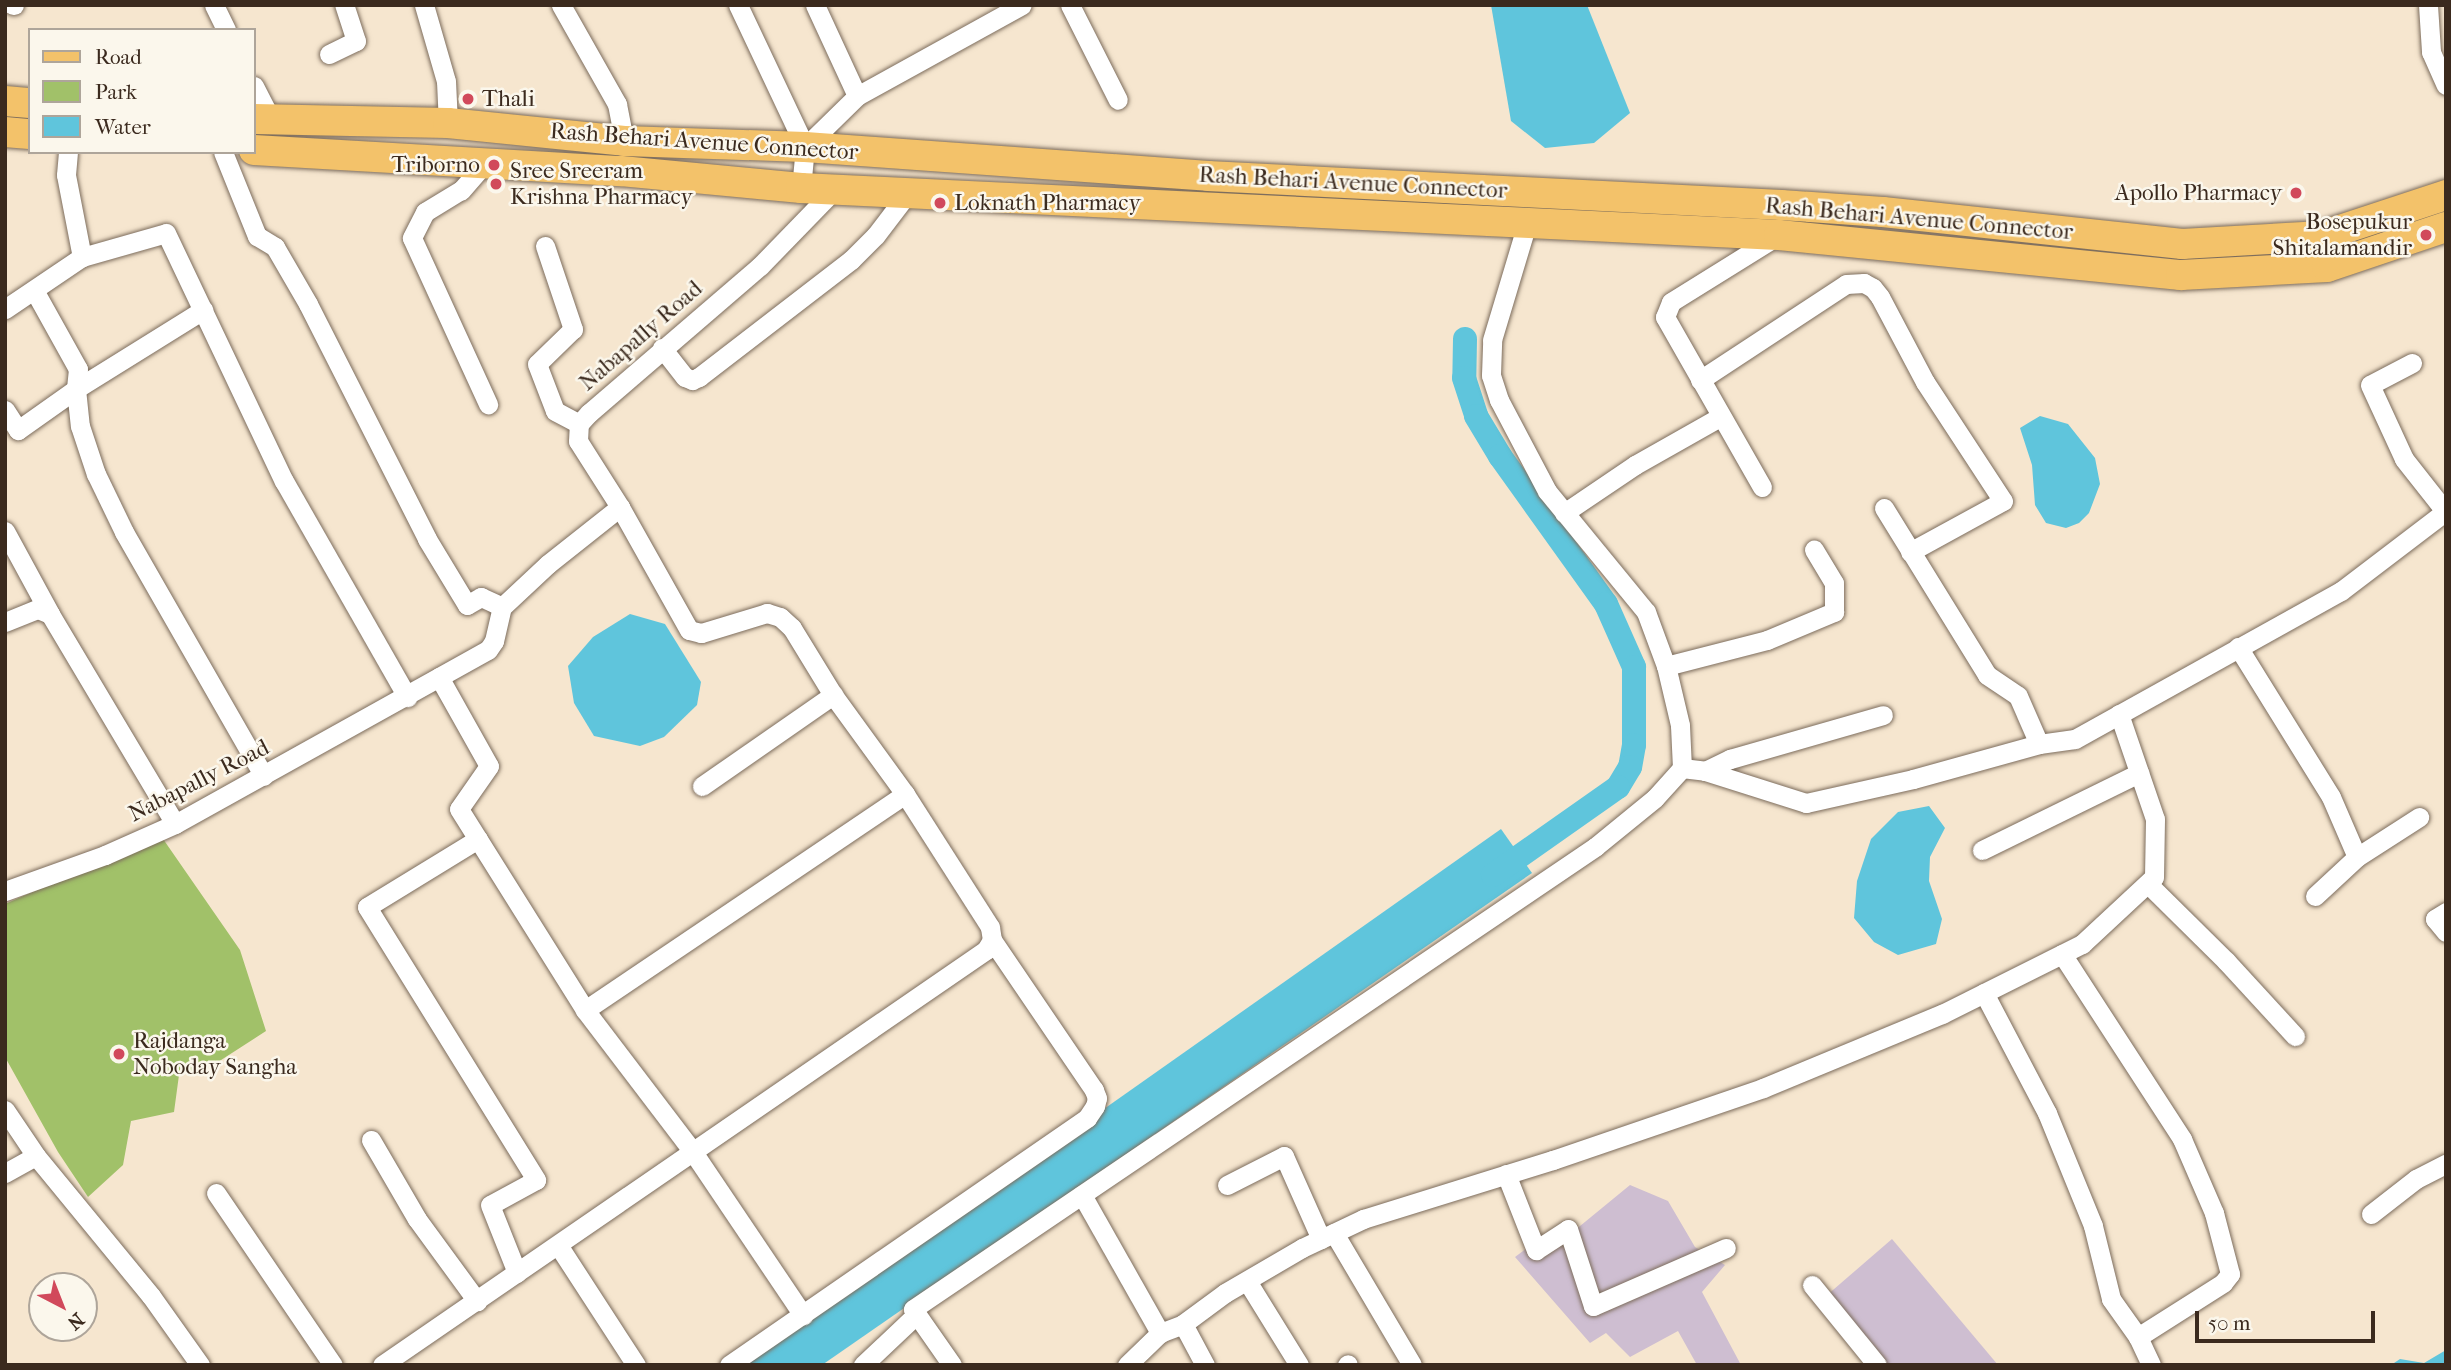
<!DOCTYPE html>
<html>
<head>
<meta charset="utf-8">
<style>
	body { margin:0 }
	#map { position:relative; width:2451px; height:1370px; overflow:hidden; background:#f6e6cf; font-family:"IM FELL French Canon",serif }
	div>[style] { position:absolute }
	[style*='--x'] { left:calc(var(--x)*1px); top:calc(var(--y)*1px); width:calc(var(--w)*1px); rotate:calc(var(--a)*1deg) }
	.industrial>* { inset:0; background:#cebed1 }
	.green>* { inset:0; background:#a1c169 }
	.water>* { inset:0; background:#5fc5dc }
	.canal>* { height:24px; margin:-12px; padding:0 12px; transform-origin:12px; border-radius:12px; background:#5fc5dc }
	.roads { filter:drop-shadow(0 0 2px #7c6c5c) drop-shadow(0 0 2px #7c6c5c) }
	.minor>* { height:19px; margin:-9.5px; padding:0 9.5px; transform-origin:9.5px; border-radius:9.5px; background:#fff }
	.primary>* { height:30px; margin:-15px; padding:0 15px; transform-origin:15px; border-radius:15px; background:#f3c26a }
	.dots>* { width:19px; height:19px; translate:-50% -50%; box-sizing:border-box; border:4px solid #fbf7ec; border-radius:50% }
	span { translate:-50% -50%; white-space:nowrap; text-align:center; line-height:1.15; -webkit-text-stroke:5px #fbf7ec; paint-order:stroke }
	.poi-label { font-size:23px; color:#3b2a1e }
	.left { translate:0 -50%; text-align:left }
	.right { translate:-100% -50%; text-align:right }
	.street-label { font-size:23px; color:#3b2a1e }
	.frame { position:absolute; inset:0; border:7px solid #3b2a1e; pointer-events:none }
	.legend { position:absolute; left:28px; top:28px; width:228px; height:126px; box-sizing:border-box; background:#fbf7ec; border:2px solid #aea59a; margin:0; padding:9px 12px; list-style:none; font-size:21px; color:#3b2a1e }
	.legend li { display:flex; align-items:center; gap:14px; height:35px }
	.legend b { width:35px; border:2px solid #aea59a }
	.north { position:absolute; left:28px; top:1272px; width:70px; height:70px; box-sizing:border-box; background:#fbf7ec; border:2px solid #aea59a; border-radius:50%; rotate:138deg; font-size:19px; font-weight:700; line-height:28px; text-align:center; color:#3b2a1e }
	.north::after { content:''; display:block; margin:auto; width:24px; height:32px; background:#d1495b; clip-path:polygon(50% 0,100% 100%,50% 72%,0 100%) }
	.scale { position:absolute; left:2195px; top:1311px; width:180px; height:32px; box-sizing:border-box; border:4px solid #3b2a1e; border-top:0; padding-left:9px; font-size:21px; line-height:24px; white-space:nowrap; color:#3b2a1e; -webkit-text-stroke:5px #fbf7ec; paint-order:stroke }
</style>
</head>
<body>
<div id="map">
	<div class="industrial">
		<div style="clip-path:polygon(1630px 1185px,1668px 1201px,1695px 1247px,1725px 1265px,1702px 1292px,1741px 1365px,1697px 1365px,1678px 1331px,1630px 1357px,1606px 1333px,1590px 1343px,1515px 1257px,1555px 1227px,1563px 1240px)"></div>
		<div style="clip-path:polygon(1892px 1239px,1998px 1365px,1881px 1365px,1826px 1296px)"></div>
	</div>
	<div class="green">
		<div style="clip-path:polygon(161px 836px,240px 950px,266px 1031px,218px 1062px,179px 1075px,174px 1112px,131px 1121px,123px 1165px,88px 1197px,58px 1152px,5px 1057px,5px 904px)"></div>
	</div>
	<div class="water">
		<div style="clip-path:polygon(1491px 5px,1587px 5px,1630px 113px,1594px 143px,1545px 148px,1511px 121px)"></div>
		<div style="clip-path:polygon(2040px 416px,2068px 424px,2095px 458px,2100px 484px,2089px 513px,2079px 523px,2066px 528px,2046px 523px,2035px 505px,2032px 465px,2020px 428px)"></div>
		<div style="clip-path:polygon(630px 614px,665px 624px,701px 682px,697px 705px,664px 737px,640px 746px,594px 736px,574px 703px,568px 666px,593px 637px)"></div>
		<div style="clip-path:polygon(1929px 806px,1945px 828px,1930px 857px,1929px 881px,1942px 919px,1936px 944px,1898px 955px,1874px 942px,1854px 918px,1857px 881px,1871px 839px,1898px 812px)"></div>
		<div style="clip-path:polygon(1501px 829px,1532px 873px,822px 1365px,741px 1365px)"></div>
		<div style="clip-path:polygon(2446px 1350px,2446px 1365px,2391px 1365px,2400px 1359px,2424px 1363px)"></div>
	</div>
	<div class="canal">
		<div style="--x:1465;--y:339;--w:39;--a:91"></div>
		<div style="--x:1464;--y:378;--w:40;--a:72"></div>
		<div style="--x:1476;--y:416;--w:47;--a:59"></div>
		<div style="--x:1500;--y:456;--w:182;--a:54.4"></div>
		<div style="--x:1606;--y:604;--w:69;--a:66"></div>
		<div style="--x:1634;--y:667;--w:78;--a:90"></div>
		<div style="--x:1634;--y:745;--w:22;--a:100"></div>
		<div style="--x:1630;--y:767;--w:23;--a:121"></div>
		<div style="--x:1618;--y:787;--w:153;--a:144.9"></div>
	</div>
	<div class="roads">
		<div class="minor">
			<div style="--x:13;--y:5;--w:1;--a:0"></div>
			<div style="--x:214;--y:5;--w:28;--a:64"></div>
			<div style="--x:424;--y:5;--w:79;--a:73.9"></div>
			<div style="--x:446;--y:81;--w:42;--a:87.3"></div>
			<div style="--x:561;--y:5;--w:114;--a:60.5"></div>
			<div style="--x:617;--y:104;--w:38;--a:79"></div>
			<div style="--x:738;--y:5;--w:157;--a:64.7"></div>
			<div style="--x:815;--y:5;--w:100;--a:65.2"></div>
			<div style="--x:1070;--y:5;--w:106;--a:63.2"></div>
			<div style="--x:2428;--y:5;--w:47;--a:86.3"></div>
			<div style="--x:2431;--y:52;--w:36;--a:66"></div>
			<div style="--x:329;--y:54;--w:30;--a:-26"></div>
			<div style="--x:356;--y:41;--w:38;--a:-108"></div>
			<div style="--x:254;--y:86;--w:38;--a:63"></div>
			<div style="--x:805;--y:147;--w:73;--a:-44.4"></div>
			<div style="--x:857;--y:96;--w:188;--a:-28.9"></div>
			<div style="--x:68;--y:152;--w:23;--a:95"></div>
			<div style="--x:66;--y:175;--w:84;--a:79"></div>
			<div style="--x:223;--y:152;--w:91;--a:68"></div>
			<div style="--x:257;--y:236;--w:21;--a:31"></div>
			<div style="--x:275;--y:247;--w:66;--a:59.9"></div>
			<div style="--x:308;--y:304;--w:263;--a:63.1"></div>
			<div style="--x:427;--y:539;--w:77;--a:58.8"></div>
			<div style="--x:467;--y:605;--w:16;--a:-30"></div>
			<div style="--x:481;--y:597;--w:23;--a:25"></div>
			<div style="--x:484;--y:164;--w:35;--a:131"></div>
			<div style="--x:461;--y:190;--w:42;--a:148.6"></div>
			<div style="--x:425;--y:212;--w:29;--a:117"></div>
			<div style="--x:412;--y:238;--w:183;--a:65.4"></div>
			<div style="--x:801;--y:188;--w:41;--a:-84.4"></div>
			<div style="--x:545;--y:246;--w:88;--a:71.4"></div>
			<div style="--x:573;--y:329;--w:50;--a:135.8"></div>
			<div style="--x:537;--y:364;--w:50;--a:69"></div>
			<div style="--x:555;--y:411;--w:27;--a:28"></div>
			<div style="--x:34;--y:290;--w:90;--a:60.9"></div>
			<div style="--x:78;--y:369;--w:20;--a:96"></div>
			<div style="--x:76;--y:389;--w:37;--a:84"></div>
			<div style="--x:80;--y:426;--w:51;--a:71.6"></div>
			<div style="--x:96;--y:474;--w:64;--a:64.2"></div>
			<div style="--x:124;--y:532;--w:281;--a:60.2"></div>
			<div style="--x:5;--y:309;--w:93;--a:-34"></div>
			<div style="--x:82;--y:257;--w:87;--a:-15.9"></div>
			<div style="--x:166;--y:233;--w:275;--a:64.6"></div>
			<div style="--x:284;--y:481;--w:249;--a:60.3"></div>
			<div style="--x:662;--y:348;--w:37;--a:52"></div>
			<div style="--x:685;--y:377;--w:8;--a:23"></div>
			<div style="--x:692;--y:380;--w:8;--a:-23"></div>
			<div style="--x:699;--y:377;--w:192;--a:-37.6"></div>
			<div style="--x:851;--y:260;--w:35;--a:-45"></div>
			<div style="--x:876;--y:235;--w:53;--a:-52.7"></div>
			<div style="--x:2412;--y:363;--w:47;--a:152.4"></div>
			<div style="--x:2370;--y:385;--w:81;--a:65.3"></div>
			<div style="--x:2404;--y:459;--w:66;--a:51.7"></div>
			<div style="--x:1700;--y:380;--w:175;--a:-33.3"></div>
			<div style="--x:1846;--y:284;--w:18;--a:-3"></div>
			<div style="--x:1864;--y:283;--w:10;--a:29"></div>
			<div style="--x:1873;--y:288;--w:11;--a:52"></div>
			<div style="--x:1880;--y:297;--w:96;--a:62.1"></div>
			<div style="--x:1925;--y:382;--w:142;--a:56.8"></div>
			<div style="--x:2003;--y:501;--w:106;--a:151.3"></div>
			<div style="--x:5;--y:410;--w:24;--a:57"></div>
			<div style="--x:18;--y:430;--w:71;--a:-35.3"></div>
			<div style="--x:76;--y:389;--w:150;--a:-31.9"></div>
			<div style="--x:1762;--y:487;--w:196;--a:-119.7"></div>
			<div style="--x:1665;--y:317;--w:16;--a:-68"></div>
			<div style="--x:1671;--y:302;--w:125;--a:-31.9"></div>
			<div style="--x:1884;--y:508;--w:196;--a:58.3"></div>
			<div style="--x:1987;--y:675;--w:37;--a:34"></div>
			<div style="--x:2018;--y:696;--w:52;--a:66.4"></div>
			<div style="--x:1564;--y:513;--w:86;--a:-34.1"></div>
			<div style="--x:1635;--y:465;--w:98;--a:-29.5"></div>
			<div style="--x:5;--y:531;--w:94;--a:61.5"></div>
			<div style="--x:5;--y:622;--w:35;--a:-22"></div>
			<div style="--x:38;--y:609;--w:13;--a:23"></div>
			<div style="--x:50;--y:614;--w:244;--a:59.2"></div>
			<div style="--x:2238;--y:647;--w:176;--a:58.2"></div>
			<div style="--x:2331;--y:797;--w:65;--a:66.6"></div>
			<div style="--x:1666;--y:666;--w:104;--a:-14.4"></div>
			<div style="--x:1767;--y:640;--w:73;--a:-22.7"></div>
			<div style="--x:1834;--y:612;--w:29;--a:-90"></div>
			<div style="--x:1834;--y:583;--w:39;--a:-121"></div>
			<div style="--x:439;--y:677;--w:102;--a:60.7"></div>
			<div style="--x:489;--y:766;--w:52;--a:124.9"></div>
			<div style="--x:459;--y:809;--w:237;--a:57.9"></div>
			<div style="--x:585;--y:1010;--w:178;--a:52.7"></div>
			<div style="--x:693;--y:1152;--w:197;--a:56"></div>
			<div style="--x:1682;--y:768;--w:23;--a:7"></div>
			<div style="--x:1705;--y:771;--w:106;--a:17.6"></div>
			<div style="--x:1806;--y:803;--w:110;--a:-12.6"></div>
			<div style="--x:1913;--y:779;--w:131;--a:-15.5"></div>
			<div style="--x:2039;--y:744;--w:36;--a:-8"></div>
			<div style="--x:2075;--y:739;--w:304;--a:-29.1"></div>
			<div style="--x:2341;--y:591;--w:132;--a:-37.3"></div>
			<div style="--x:1705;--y:771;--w:28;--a:-26"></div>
			<div style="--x:1730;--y:759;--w:159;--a:-16"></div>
			<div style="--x:702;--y:786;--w:160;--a:-34.8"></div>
			<div style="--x:478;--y:839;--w:130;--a:148.5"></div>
			<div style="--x:367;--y:907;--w:321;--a:58.2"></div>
			<div style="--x:536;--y:1180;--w:52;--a:151.5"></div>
			<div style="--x:490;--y:1205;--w:73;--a:68.3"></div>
			<div style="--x:1982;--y:850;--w:175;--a:-26.1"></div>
			<div style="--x:2148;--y:884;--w:110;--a:44.6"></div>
			<div style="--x:2226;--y:961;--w:102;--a:47.4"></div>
			<div style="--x:5;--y:891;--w:106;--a:-19.8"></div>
			<div style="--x:105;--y:855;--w:77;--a:-23.9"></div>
			<div style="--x:175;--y:824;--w:358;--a:-29.1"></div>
			<div style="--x:488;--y:650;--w:11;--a:-56"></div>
			<div style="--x:494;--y:641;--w:35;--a:-77"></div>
			<div style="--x:502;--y:607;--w:63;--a:-43.1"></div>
			<div style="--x:548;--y:564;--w:92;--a:-38.4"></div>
			<div style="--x:2315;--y:896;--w:57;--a:-42.9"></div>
			<div style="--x:2357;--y:857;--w:74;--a:-32.8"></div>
			<div style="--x:2446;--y:912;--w:13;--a:148"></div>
			<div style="--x:2435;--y:919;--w:17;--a:50"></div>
			<div style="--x:2062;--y:954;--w:221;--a:57"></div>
			<div style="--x:2182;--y:1139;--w:81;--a:66.6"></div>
			<div style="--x:2214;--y:1213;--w:63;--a:75.3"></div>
			<div style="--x:2230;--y:1274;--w:11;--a:128"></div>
			<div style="--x:2223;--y:1283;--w:101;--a:147.6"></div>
			<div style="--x:1984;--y:993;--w:136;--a:62.3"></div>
			<div style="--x:2047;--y:1113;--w:122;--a:67.8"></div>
			<div style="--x:2093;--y:1226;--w:75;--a:76.1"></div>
			<div style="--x:2111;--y:1299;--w:47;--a:54.6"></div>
			<div style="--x:2138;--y:1337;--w:31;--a:65"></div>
			<div style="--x:585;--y:1010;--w:386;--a:-34"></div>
			<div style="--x:5;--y:1110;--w:55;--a:56"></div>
			<div style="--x:371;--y:1140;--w:91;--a:59.8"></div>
			<div style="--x:417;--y:1219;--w:102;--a:53.8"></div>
			<div style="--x:5;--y:1173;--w:35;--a:-29"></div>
			<div style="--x:36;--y:1156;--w:181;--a:50.6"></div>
			<div style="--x:151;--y:1296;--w:85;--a:54.6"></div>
			<div style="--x:1506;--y:1174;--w:82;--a:68.5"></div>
			<div style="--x:1536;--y:1250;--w:38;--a:-33"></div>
			<div style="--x:1568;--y:1229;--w:81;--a:72"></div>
			<div style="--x:1593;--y:1306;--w:145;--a:-23.6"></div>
			<div style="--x:1227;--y:1185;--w:64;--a:-27"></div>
			<div style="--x:1284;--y:1156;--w:91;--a:66"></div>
			<div style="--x:216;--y:1193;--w:208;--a:55.8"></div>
			<div style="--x:1082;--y:1195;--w:159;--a:60.5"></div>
			<div style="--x:2371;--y:1214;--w:57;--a:-37.9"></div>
			<div style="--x:2416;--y:1179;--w:34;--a:-27"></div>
			<div style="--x:1334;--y:1233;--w:153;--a:59.4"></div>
			<div style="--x:558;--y:1245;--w:143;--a:57"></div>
			<div style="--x:1247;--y:1281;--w:99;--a:58.2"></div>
			<div style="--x:1812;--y:1285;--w:103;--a:50.9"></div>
			<div style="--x:1183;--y:1324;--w:47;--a:61.8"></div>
			<div style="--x:382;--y:1365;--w:733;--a:-34.49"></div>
			<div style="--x:986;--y:950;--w:12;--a:-59"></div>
			<div style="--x:992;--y:940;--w:13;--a:-99"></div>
			<div style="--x:990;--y:927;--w:158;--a:-122.6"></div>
			<div style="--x:905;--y:794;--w:122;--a:-126"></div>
			<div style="--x:833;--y:695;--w:79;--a:-121.5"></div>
			<div style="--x:792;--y:628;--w:16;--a:-137"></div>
			<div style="--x:780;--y:617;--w:14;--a:-163"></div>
			<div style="--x:767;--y:613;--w:69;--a:163.1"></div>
			<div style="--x:701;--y:633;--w:12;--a:-166"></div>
			<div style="--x:689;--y:630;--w:141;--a:-119.3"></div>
			<div style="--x:620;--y:507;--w:78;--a:-122.5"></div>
			<div style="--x:578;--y:441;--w:17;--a:-87"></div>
			<div style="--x:579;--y:424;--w:15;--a:-48"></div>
			<div style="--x:589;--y:413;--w:225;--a:-40.7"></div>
			<div style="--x:760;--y:266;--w:106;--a:-45.8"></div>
			<div style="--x:729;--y:1365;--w:435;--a:-34.6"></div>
			<div style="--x:1087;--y:1118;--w:14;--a:-56"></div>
			<div style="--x:1095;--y:1106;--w:8;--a:-76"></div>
			<div style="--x:1097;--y:1098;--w:9;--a:-111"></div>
			<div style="--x:1094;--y:1090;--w:181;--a:-124.2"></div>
			<div style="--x:863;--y:1365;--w:74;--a:-43.4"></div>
			<div style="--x:952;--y:1365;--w:68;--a:-124.9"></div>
			<div style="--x:913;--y:1309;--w:824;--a:-34.11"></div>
			<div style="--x:1595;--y:847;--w:77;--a:-39.2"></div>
			<div style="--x:1655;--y:798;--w:40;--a:-48"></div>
			<div style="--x:1682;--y:768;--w:43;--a:-92.7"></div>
			<div style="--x:1680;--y:725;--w:61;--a:-103.3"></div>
			<div style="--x:1666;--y:666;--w:58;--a:-110.3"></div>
			<div style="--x:1646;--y:612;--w:156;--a:-129.3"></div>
			<div style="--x:1547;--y:491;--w:103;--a:-117.8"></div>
			<div style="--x:1499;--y:400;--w:26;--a:-108"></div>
			<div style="--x:1491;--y:375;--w:35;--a:-88"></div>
			<div style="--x:1492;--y:340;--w:122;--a:-73.3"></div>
			<div style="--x:1127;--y:1365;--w:46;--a:-44.1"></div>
			<div style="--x:1160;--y:1333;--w:25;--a:-21"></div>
			<div style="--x:1183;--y:1324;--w:52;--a:-36.4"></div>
			<div style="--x:1225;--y:1293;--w:89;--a:-30.3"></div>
			<div style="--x:1302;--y:1248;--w:68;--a:-25.4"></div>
			<div style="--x:1363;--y:1219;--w:199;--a:-17.3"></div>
			<div style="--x:1553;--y:1160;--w:222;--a:-18.9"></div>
			<div style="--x:1763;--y:1088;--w:194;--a:-22.5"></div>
			<div style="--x:1942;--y:1014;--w:157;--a:-26.6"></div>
			<div style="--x:2082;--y:944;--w:98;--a:-42.9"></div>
			<div style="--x:2154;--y:877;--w:58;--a:-89"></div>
			<div style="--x:2155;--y:819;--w:111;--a:-108.9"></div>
			<div style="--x:1347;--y:1365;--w:1;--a:-45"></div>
		</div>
		<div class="primary">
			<div style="--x:5;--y:101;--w:25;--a:5"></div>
			<div style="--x:254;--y:119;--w:194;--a:1.2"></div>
			<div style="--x:448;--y:123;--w:177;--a:5.8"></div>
			<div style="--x:624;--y:141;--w:181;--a:1.9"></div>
			<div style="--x:805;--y:147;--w:404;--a:4.1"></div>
			<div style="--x:1208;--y:176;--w:574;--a:2.9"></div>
			<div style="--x:1781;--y:205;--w:102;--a:3.9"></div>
			<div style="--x:1883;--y:212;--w:301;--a:6.1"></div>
			<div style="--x:2182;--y:244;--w:140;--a:-3.3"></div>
			<div style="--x:2322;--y:236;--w:131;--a:-18.3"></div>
			<div style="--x:5;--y:132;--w:25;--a:5"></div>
			<div style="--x:254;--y:150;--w:368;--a:3.3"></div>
			<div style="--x:621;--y:171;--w:181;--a:5.4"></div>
			<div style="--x:801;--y:188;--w:979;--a:2.75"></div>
			<div style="--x:1779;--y:235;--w:404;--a:5.7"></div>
			<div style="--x:2181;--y:275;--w:146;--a:-3.1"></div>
			<div style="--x:2327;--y:267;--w:126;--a:-18.6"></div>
		</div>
	</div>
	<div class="dots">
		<div style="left:468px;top:99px;background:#d1495b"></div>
		<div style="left:494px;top:165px;background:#d1495b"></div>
		<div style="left:496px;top:184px;background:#d1495b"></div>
		<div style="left:2296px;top:193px;background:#d1495b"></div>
		<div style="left:940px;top:203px;background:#d1495b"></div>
		<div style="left:2426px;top:235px;background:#d1495b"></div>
		<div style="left:119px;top:1054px;background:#d1495b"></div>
	</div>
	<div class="poi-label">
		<span class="left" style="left:482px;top:99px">Thali</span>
		<span class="right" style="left:480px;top:165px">Triborno</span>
		<span class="left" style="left:510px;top:184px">Sree Sreeram<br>Krishna Pharmacy</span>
		<span class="right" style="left:2282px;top:193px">Apollo Pharmacy</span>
		<span class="left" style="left:954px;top:203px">Loknath Pharmacy</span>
		<span class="right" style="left:2412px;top:235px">Bosepukur<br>Shitalamandir</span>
		<span class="left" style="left:133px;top:1054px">Rajdanga<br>Noboday Sangha</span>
	</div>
	<div class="street-label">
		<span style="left:704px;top:142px;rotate:4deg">Rash Behari Avenue Connector</span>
		<span style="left:1353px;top:183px;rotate:3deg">Rash Behari Avenue Connector</span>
		<span style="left:1919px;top:219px;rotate:5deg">Rash Behari Avenue Connector</span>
		<span style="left:641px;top:336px;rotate:-41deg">Nabapally Road</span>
		<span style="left:199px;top:781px;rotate:-27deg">Nabapally Road</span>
	</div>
	<div class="frame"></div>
	<ul class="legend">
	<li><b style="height:9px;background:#f3c26a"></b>Road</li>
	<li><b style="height:19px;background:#a1c169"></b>Park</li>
	<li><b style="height:19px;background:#5fc5dc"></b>Water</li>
	</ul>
	<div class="north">N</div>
	<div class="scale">50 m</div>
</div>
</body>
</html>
